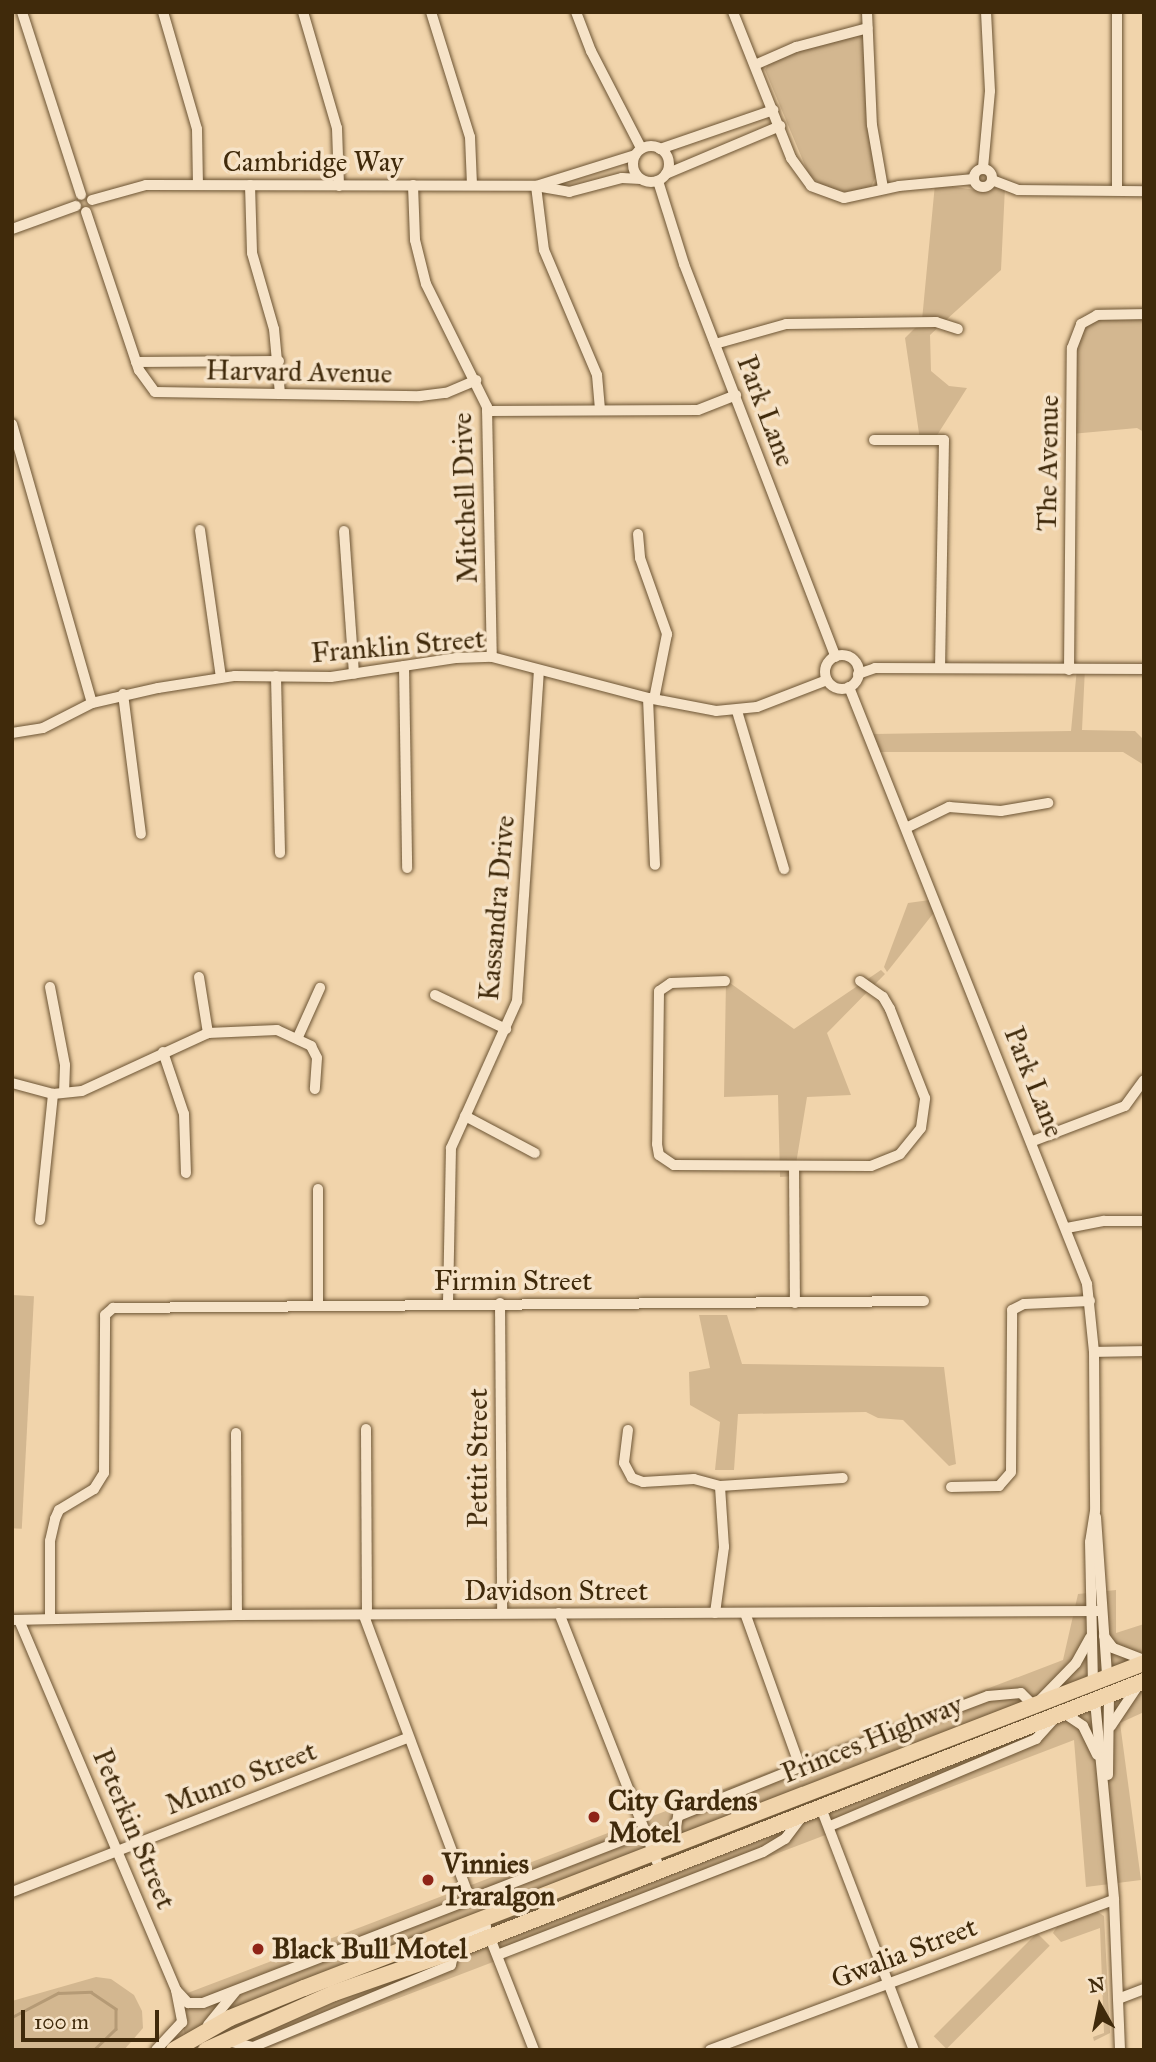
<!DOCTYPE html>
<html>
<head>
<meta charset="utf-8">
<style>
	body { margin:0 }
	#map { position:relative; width:1156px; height:2062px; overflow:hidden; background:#f1d4ab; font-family:"IM FELL Great Primer",serif }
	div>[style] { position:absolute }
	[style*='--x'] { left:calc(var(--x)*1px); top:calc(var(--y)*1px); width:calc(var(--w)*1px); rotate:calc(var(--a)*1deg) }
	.green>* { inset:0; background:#d3b790; transform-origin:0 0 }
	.stream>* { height:2.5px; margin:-1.25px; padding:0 1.25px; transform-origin:1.25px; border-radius:1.25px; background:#b59a75 }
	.roads { filter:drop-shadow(0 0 2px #6c5433) drop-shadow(0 0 2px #6c5433) }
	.minor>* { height:10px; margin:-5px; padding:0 5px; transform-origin:5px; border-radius:5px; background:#f6e3c8 }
	.minor>.ring { margin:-5px; padding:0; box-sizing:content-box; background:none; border:10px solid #f6e3c8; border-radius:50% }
	.highway>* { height:16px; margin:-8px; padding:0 8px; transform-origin:8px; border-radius:8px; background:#f1d4ab }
	.dots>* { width:19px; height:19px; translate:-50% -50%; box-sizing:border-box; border:4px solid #f6e3c8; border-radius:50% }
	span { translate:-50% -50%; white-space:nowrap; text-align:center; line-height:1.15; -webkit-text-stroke:7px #f6e3c8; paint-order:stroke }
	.street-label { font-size:28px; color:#402a0b }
	.poi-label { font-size:28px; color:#402a0b; font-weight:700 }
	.left { translate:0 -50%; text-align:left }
	.frame { position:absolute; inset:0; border:14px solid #402a0b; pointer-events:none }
	.north { position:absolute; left:1065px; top:1971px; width:70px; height:70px; -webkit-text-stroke:5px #f6e3c8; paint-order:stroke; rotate:351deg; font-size:19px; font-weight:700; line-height:28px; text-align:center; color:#402a0b }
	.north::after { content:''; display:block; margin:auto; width:24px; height:32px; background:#402a0b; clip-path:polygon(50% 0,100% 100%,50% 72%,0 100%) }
	.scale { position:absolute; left:21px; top:2010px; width:138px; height:32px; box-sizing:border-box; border:4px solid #402a0b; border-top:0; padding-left:9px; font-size:21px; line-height:24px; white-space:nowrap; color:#402a0b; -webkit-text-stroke:5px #f6e3c8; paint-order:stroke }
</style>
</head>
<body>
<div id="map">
	<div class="green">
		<div style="clip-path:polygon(857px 34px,863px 38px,878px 172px,871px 187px,846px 192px,823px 186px,809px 175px,765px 70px,768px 64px,801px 48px)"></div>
		<div style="clip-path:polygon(935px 184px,976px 190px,1005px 187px,1001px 270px,946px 320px,922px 320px)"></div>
		<div style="clip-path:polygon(1097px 315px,1144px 315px,1144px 432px,1137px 428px,1071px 434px,1073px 348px,1081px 324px)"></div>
		<div style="clip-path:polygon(922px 321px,945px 321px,930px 335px,931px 371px,949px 386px,967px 388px,934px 440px,920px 440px,905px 338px)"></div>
		<div style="clip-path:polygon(1077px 668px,1085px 668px,1082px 730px,1135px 731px,1144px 740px,1144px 765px,1123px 752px,880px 752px,873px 734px,1071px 731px)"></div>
		<div style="clip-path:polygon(937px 899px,940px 905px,887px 972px,884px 967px,908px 903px)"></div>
		<div style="clip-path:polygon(881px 970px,885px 974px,827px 1033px,851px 1095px,807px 1097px,794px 1176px,780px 1177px,778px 1095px,724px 1097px,726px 980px,794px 1029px)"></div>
		<div style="left:12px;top:1295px;width:22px;height:233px;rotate:3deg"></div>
		<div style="clip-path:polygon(699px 1315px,727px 1315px,742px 1364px,944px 1367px,956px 1464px,949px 1466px,903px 1420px,878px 1418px,866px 1412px,738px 1414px,734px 1470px,715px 1470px,720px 1422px,690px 1405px,689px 1372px,710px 1368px)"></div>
		<div style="clip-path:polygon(1116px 1590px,1116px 1633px,1144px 1624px,1144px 1712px,1120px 1723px,1141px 1880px,1086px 1887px,1074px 1740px,263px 2050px,188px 2050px,177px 1997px,1063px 1660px,1078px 1594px)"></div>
		<div style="clip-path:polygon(1095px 1910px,1104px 1916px,1110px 2033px,1094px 2041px,1093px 2037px,1104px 2033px,1100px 1928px,1061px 1942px,1053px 1933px,1058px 1925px)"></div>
		<div style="left:1037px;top:1933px;width:18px;height:146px;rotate:45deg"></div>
		<div style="clip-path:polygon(96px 1977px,111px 1979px,134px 1995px,142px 2011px,143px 2028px,124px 2050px,12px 2050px,12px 2001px)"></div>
	</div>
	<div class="stream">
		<div style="--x:12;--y:2017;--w:52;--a:-27.6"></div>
		<div style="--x:58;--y:1993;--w:33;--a:-2"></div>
		<div style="--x:91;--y:1992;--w:30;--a:34"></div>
		<div style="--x:116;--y:2009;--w:20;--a:90"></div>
		<div style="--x:116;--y:2029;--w:30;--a:136"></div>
	</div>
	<div class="roads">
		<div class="minor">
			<div style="--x:22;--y:12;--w:192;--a:72.1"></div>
			<div style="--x:163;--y:12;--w:122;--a:73.8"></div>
			<div style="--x:197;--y:129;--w:56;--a:89"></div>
			<div style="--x:303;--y:12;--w:121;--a:73.7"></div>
			<div style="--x:337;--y:128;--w:58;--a:88"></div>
			<div style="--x:431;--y:12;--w:131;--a:72.7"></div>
			<div style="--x:470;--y:137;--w:48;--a:87.6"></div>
			<div style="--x:576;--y:12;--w:42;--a:69"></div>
			<div style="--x:591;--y:51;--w:109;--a:62.7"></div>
			<div style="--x:733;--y:12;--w:157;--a:68.3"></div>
			<div style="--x:791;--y:158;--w:34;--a:54"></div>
			<div style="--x:811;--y:186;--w:35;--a:20"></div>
			<div style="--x:844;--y:198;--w:56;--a:-12.3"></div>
			<div style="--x:899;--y:186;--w:75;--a:-5.3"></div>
			<div style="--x:867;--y:12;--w:113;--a:87.5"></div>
			<div style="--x:872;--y:125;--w:64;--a:80.1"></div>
			<div style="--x:757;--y:64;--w:43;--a:-23.6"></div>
			<div style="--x:796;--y:47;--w:74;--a:-14.8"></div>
			<div class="ring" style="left:633px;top:146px;width:26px;height:26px"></div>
			<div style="--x:660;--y:149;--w:120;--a:-19"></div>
			<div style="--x:983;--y:168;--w:77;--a:-84.8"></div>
			<div style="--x:990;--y:91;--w:79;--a:-92.9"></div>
			<div class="ring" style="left:974px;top:169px;width:8px;height:8px"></div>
			<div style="--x:666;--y:174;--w:124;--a:-22.8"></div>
			<div style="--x:992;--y:180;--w:28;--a:21"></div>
			<div style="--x:1018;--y:190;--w:126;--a:0.5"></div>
			<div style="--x:658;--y:181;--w:87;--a:72.6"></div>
			<div style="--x:684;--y:264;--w:421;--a:68.9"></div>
			<div style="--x:250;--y:185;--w:68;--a:88.3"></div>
			<div style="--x:252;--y:253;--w:79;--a:73.9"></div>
			<div style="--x:274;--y:329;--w:65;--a:84.7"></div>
			<div style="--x:413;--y:185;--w:55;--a:87.9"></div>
			<div style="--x:415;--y:240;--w:45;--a:76"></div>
			<div style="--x:426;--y:284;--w:137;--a:63.6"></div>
			<div style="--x:487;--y:407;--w:250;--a:88.9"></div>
			<div style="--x:536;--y:186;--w:64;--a:82.9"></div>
			<div style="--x:544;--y:250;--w:136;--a:67"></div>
			<div style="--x:597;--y:375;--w:34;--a:85"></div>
			<div style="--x:536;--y:186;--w:34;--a:10"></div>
			<div style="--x:569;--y:192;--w:55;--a:-14.8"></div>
			<div style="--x:622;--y:178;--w:19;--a:3"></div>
			<div style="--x:1117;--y:190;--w:178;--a:-90"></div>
			<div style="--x:92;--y:200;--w:56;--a:-15.5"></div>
			<div style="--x:146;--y:185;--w:390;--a:0.1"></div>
			<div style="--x:536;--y:186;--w:104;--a:-17.4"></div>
			<div style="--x:86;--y:212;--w:167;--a:71.5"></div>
			<div style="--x:139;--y:370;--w:27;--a:54"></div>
			<div style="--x:155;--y:392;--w:265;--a:0.9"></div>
			<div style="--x:420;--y:396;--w:26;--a:-7"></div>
			<div style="--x:446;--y:393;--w:33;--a:-23"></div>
			<div style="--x:12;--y:229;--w:68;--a:-19.8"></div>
			<div style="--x:715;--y:344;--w:74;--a:-15.7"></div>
			<div style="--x:786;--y:324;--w:150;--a:-0.8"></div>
			<div style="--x:936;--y:322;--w:23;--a:18"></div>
			<div style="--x:136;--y:362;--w:143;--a:-0.4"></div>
			<div style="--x:487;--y:411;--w:211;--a:-0.3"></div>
			<div style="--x:698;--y:410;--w:41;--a:-21.5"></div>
			<div style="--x:12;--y:424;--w:290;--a:74"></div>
			<div style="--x:874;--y:440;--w:70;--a:0"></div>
			<div style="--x:944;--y:440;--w:228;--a:91"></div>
			<div style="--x:200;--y:530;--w:149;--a:81.9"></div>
			<div style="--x:344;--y:531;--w:143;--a:86"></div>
			<div style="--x:638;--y:534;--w:24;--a:85"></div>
			<div style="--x:640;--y:558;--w:81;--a:70.4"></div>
			<div style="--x:667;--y:634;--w:66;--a:101.3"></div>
			<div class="ring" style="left:825px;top:655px;width:24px;height:24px"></div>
			<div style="--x:404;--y:666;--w:202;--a:89.1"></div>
			<div style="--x:1069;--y:670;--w:322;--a:-89.5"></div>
			<div style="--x:1072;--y:348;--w:26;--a:-69"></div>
			<div style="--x:1081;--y:324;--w:18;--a:-29"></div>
			<div style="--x:1097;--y:315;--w:47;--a:-1.2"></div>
			<div style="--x:858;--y:674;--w:18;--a:-19"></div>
			<div style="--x:875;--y:668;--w:269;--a:0.2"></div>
			<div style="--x:276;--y:676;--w:177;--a:88.7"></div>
			<div style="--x:849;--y:687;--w:643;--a:68.26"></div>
			<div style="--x:1087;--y:1284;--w:68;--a:84.1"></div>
			<div style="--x:1094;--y:1352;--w:159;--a:89.6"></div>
			<div style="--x:1095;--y:1511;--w:31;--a:99"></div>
			<div style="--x:1090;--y:1542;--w:139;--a:88.8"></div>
			<div style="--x:123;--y:694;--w:141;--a:82.7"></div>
			<div style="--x:648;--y:698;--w:167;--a:87.6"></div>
			<div style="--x:737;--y:711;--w:165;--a:73.4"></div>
			<div style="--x:12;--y:733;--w:31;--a:-9"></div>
			<div style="--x:43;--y:728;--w:55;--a:-27"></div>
			<div style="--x:92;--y:703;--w:68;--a:-12.8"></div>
			<div style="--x:158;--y:688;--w:78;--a:-8.9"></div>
			<div style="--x:235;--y:676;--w:96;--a:0.6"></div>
			<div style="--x:331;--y:677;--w:126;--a:-8.6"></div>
			<div style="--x:456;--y:658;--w:36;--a:-2"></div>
			<div style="--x:492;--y:657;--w:161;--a:14.7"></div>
			<div style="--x:648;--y:698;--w:69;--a:10.8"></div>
			<div style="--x:716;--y:711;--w:41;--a:-5.6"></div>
			<div style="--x:757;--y:707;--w:75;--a:-21.1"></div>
			<div style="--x:908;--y:827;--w:46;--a:-26"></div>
			<div style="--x:949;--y:807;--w:52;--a:4.4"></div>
			<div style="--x:1001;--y:811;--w:48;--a:-9.7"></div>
			<div style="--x:199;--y:977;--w:57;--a:80.9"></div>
			<div style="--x:725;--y:981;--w:54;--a:177.9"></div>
			<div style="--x:671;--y:983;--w:14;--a:146"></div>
			<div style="--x:659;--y:991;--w:153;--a:90.7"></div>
			<div style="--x:657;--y:1144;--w:11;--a:80"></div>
			<div style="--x:659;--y:1155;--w:18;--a:34"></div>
			<div style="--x:674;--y:1165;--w:197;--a:0.3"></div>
			<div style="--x:871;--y:1166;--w:31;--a:-22"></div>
			<div style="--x:900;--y:1154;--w:33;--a:-51"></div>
			<div style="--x:921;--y:1128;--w:30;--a:-82"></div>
			<div style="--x:925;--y:1098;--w:96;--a:-111.5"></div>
			<div style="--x:890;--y:1009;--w:14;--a:-120"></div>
			<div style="--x:883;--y:997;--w:28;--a:-145"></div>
			<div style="--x:50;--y:987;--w:79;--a:79.1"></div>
			<div style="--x:65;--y:1065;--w:26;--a:92"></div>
			<div style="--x:435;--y:995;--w:79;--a:25.6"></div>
			<div style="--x:298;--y:1037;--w:54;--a:-65.8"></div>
			<div style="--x:163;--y:1052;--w:65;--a:71.3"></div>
			<div style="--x:184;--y:1114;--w:59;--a:88.1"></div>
			<div style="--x:12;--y:1083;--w:42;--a:15"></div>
			<div style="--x:53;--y:1094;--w:29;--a:-6"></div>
			<div style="--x:82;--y:1091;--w:139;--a:-24.7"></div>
			<div style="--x:208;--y:1033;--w:69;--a:-2.5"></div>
			<div style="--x:277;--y:1030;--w:38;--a:25"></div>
			<div style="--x:311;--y:1046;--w:13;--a:63"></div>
			<div style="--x:317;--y:1058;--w:31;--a:94"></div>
			<div style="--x:465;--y:1116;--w:79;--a:27.9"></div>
			<div style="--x:1033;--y:1141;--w:98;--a:-20.8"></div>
			<div style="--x:1125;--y:1106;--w:32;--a:-54"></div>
			<div style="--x:794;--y:1166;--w:137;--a:89.6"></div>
			<div style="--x:318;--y:1189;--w:116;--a:90"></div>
			<div style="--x:40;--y:1220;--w:127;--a:-84.1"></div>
			<div style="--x:1067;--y:1228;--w:38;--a:-11"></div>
			<div style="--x:1104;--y:1221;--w:40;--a:0"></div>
			<div style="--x:448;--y:1303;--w:155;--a:-88.9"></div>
			<div style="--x:451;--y:1148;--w:161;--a:-65.8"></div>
			<div style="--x:517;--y:1001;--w:331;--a:-86.2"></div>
			<div style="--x:500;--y:1303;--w:310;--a:89.6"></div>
			<div style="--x:1094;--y:1352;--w:50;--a:-1.1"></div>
			<div style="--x:366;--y:1429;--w:187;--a:89.7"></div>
			<div style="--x:628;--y:1430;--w:33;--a:97"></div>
			<div style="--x:624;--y:1463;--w:17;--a:62"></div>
			<div style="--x:632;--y:1478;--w:12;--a:20"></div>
			<div style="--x:643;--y:1482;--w:51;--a:-3.4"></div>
			<div style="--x:694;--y:1479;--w:27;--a:15"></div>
			<div style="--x:720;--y:1486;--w:123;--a:-3.7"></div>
			<div style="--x:236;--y:1433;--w:182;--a:89.7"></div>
			<div style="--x:951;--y:1487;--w:48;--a:-1.2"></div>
			<div style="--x:999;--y:1486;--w:18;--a:-49"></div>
			<div style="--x:1011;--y:1472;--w:162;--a:-89.6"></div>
			<div style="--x:1012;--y:1310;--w:13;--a:-27"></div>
			<div style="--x:1024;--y:1304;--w:66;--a:-2.6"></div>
			<div style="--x:1096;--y:1517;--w:159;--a:86"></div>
			<div style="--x:559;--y:1613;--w:276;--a:68.5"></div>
			<div style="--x:715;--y:1613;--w:67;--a:-82.2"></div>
			<div style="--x:724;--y:1547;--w:61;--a:-93.8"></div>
			<div style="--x:745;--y:1613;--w:164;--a:70.3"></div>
			<div style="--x:364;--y:1616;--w:302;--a:69.5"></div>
			<div style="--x:50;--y:1617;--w:76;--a:-90"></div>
			<div style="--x:50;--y:1541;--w:23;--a:-77"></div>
			<div style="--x:55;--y:1519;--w:10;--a:-66"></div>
			<div style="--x:59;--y:1510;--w:41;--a:-31"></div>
			<div style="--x:94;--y:1489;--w:19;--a:-58"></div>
			<div style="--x:104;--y:1473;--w:158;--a:-89.6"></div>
			<div style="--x:105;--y:1315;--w:11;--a:-41"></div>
			<div style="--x:113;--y:1308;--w:811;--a:-0.49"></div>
			<div style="--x:12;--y:1620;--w:225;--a:-1.3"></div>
			<div style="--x:237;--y:1615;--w:864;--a:-0.27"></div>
			<div style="--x:19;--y:1620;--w:402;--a:67"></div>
			<div style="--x:176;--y:1990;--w:33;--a:79"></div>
			<div style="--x:182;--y:2022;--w:38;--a:133"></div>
			<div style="--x:1104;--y:1636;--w:15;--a:53"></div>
			<div style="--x:1113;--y:1648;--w:33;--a:21"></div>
			<div style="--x:1041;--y:1699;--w:50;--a:-45.8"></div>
			<div style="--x:1076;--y:1663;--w:29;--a:-61"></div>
			<div style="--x:1095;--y:1701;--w:200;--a:84.5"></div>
			<div style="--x:1114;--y:1900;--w:150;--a:87.7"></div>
			<div style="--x:1064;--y:1713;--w:23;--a:34"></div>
			<div style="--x:1083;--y:1726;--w:32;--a:64"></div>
			<div style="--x:1111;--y:1726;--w:50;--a:-56.3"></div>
			<div style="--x:1108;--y:1775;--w:80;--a:-89.3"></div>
			<div style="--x:821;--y:1808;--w:259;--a:69"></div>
			<div style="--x:830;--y:1826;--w:224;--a:-22.9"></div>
			<div style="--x:1036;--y:1739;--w:28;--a:-48"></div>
			<div style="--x:671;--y:1847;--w:32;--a:-77"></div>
			<div style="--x:678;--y:1816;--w:131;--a:-21.9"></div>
			<div style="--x:800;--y:1767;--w:201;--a:-20.7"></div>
			<div style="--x:988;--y:1696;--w:33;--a:-5"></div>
			<div style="--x:1021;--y:1693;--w:16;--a:45"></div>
			<div style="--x:12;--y:1892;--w:425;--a:-21.3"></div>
			<div style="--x:483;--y:1920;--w:140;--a:68.6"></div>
			<div style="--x:445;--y:1942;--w:44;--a:-21.3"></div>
			<div style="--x:500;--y:1954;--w:282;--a:-21.2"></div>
			<div style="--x:763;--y:1852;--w:26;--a:-31"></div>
			<div style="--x:785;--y:1839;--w:25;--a:-53"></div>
			<div style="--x:176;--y:1990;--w:18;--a:47"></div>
			<div style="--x:188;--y:2003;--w:15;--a:0"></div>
			<div style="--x:203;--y:2003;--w:474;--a:-21.2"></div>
			<div style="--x:1118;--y:1999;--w:28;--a:-21"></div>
			<div style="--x:208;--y:2025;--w:43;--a:-50.7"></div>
			<div style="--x:227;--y:2041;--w:27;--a:13"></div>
			<div style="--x:253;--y:2047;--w:214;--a:-22.5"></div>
			<div style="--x:451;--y:1965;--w:14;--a:-78"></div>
			<div style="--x:454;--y:1951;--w:13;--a:-135"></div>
			<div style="--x:445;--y:1942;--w:23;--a:160"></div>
			<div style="--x:710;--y:2050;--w:431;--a:-20.4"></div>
		</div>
		<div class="highway">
			<div style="--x:174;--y:2050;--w:64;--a:-29.7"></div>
			<div style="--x:230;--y:2018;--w:80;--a:-22.1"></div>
			<div style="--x:304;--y:1988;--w:901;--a:-21.15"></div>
			<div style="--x:206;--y:2050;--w:140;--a:-24"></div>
			<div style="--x:334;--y:1993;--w:127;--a:-19.3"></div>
			<div style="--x:454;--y:1951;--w:741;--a:-21.37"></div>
		</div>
	</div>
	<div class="dots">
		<div style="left:594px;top:1817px;background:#8f2418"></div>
		<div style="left:428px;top:1880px;background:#8f2418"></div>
		<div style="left:258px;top:1949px;background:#8f2418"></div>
	</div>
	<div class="street-label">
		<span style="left:313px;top:162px">Cambridge Way</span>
		<span style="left:299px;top:372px;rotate:1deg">Harvard Avenue</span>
		<span style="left:766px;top:411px;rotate:69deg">Park Lane</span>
		<span style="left:1048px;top:463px;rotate:-89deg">The Avenue</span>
		<span style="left:465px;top:498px;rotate:-92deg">Mitchell Drive</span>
		<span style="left:398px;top:646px;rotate:-5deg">Franklin Street</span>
		<span style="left:497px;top:908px;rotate:-85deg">Kassandra Drive</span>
		<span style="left:1034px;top:1082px;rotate:68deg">Park Lane</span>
		<span style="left:513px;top:1281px">Firmin Street</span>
		<span style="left:478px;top:1458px;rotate:-90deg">Pettit Street</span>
		<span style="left:556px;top:1591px">Davidson Street</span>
		<span style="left:872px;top:1739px;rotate:-22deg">Princes Highway</span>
		<span style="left:241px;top:1778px;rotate:-21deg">Munro Street</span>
		<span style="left:134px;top:1829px;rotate:67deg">Peterkin Street</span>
		<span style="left:904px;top:1953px;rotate:-21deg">Gwalia Street</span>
	</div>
	<div class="poi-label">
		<span class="left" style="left:608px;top:1817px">City Gardens<br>Motel</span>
		<span class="left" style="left:442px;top:1880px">Vinnies<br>Traralgon</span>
		<span class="left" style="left:272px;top:1949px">Black Bull Motel</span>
	</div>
	<div class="frame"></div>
	<div class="north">N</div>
	<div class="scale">100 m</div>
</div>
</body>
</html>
